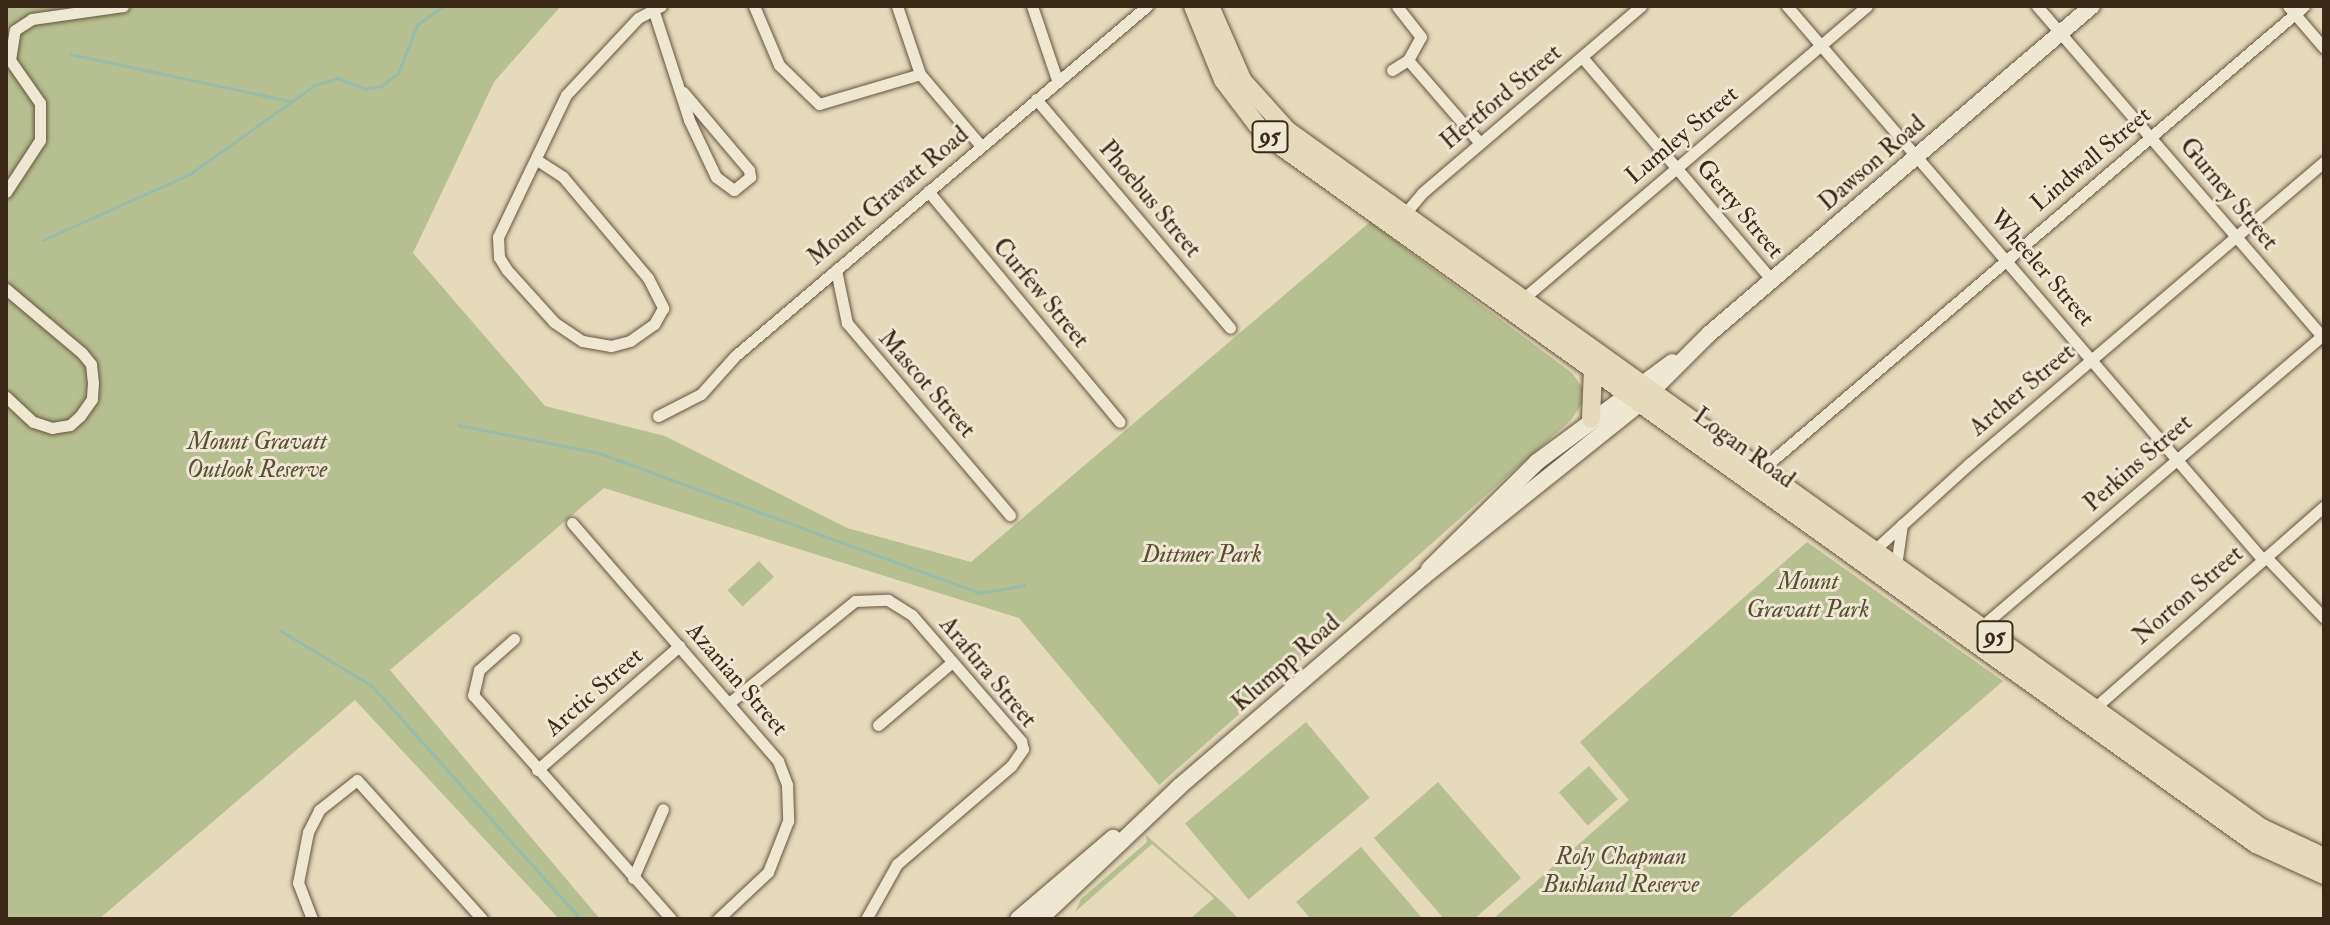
<!DOCTYPE html>
<html>
<head>
<meta charset="utf-8">
<style>
	body { margin:0 }
	#map { position:relative; width:2330px; height:925px; overflow:hidden; background:#e5dab9; font-family:"IM FELL Double Pica",serif }
	div>[style] { position:absolute }
	[style*='--x'] { left:calc(var(--x)*1px); top:calc(var(--y)*1px); width:calc(var(--w)*1px); rotate:calc(var(--a)*1deg) }
	.green>* { inset:0; background:#b6bf8f; transform-origin:0 0 }
	.stream>* { height:3px; margin:-1.5px; padding:0 1.5px; transform-origin:1.5px; border-radius:1.5px; background:#96bbab }
	.roads { filter:drop-shadow(0 0 2px #65543f) drop-shadow(0 0 2px #65543f) }
	.street>* { height:11px; margin:-5.5px; padding:0 5.5px; transform-origin:5.5px; border-radius:5.5px; background:#eee7d2 }
	.secondary>* { height:16px; margin:-8px; padding:0 8px; transform-origin:8px; border-radius:8px; background:#eee7d2 }
	.primary>* { height:18px; margin:-9px; padding:0 9px; transform-origin:9px; border-radius:9px; background:#e5dab9 }
	span { translate:-50% -50%; white-space:nowrap; text-align:center; line-height:1.15; -webkit-text-stroke:6px #eee7d2; paint-order:stroke }
	.shield-label span { padding:2px 6px; background:#eee7d2; border:2px solid; border-radius:6px; -webkit-text-stroke-width:0 }
	.shield-label { font-size:22px; color:#3a2816; font-weight:700 }
	.street-label { font-size:24px; color:#3a2816 }
	.park-label { font-size:24px; color:#594e34; font-style:italic }
	.frame { position:absolute; inset:0; border:8px solid #3a2816; pointer-events:none }
</style>
</head>
<body>
<div id="map">
	<div class="green">
		<div style="clip-path:polygon(6px 6px,561px 6px,494px 82px,413px 253px,545px 406px,665px 436px,847px 528px,971px 562px,1370px 222px,1572px 373px,1582px 387px,1582px 404px,1571px 420px,1159px 785px,1019px 618px,604px 488px,390px 670px,600px 919px,559px 919px,355px 700px,99px 919px,6px 919px)"></div>
		<div style="clip-path:polygon(1807px 542px,2003px 681px,1728px 919px,1493px 919px,1629px 800px,1580px 742px)"></div>
		<div style="left:759px;top:561px;width:22px;height:43px;rotate:47deg"></div>
		<div style="left:1306px;top:722px;width:99px;height:158px;rotate:50deg"></div>
		<div style="left:1589px;top:766px;width:44px;height:40px;rotate:49deg"></div>
		<div style="clip-path:polygon(1438px 782px,1521px 878px,1474px 919px,1444px 919px,1374px 838px)"></div>
		<div style="clip-path:polygon(1146px 835px,1222px 902px,1239px 919px,1190px 919px,1214px 898px,1152px 844px,1075px 912px,1081px 899px,1147px 842px)"></div>
		<div style="clip-path:polygon(1361px 847px,1423px 919px,1311px 919px,1296px 902px)"></div>
	</div>
	<div class="stream">
		<div style="--x:70;--y:54;--w:224;--a:12.1"></div>
		<div style="--x:43;--y:240;--w:161;--a:-24.2"></div>
		<div style="--x:190;--y:174;--w:153;--a:-35.5"></div>
		<div style="--x:315;--y:85;--w:24;--a:-17"></div>
		<div style="--x:338;--y:78;--w:29;--a:22"></div>
		<div style="--x:365;--y:89;--w:16;--a:-11"></div>
		<div style="--x:381;--y:86;--w:21;--a:-37"></div>
		<div style="--x:398;--y:73;--w:52;--a:-68.4"></div>
		<div style="--x:417;--y:25;--w:32;--a:-36"></div>
		<div style="--x:458;--y:425;--w:144;--a:11.2"></div>
		<div style="--x:599;--y:453;--w:406;--a:20.2"></div>
		<div style="--x:980;--y:593;--w:45;--a:-10.3"></div>
		<div style="--x:281;--y:631;--w:106;--a:31.1"></div>
		<div style="--x:372;--y:686;--w:312;--a:48.2"></div>
	</div>
	<div class="roads">
		<div class="street">
			<div style="--x:754;--y:6;--w:64;--a:67"></div>
			<div style="--x:779;--y:65;--w:56;--a:44.3"></div>
			<div style="--x:819;--y:104;--w:105;--a:-16.5"></div>
			<div style="--x:897;--y:6;--w:72;--a:71.3"></div>
			<div style="--x:920;--y:74;--w:94;--a:49.7"></div>
			<div style="--x:1032;--y:6;--w:78;--a:71.3"></div>
			<div style="--x:1787;--y:6;--w:730;--a:49.33"></div>
			<div style="--x:2037;--y:6;--w:440;--a:49.2"></div>
			<div style="--x:2288;--y:6;--w:55;--a:49.4"></div>
			<div style="--x:653;--y:9;--w:117;--a:72"></div>
			<div style="--x:689;--y:120;--w:63;--a:64.7"></div>
			<div style="--x:716;--y:177;--w:22;--a:36"></div>
			<div style="--x:734;--y:190;--w:21;--a:-39"></div>
			<div style="--x:750;--y:177;--w:7;--a:-98"></div>
			<div style="--x:749;--y:170;--w:102;--a:-130.2"></div>
			<div style="--x:1582;--y:57;--w:293;--a:49.6"></div>
			<div style="--x:1408;--y:60;--w:110;--a:49.1"></div>
			<div style="--x:1392;--y:70;--w:19;--a:-32"></div>
			<div style="--x:1408;--y:60;--w:26;--a:-61"></div>
			<div style="--x:1421;--y:37;--w:39;--a:-128"></div>
			<div style="--x:1036;--y:99;--w:300;--a:49.7"></div>
			<div style="--x:537;--y:160;--w:31;--a:33"></div>
			<div style="--x:563;--y:177;--w:132;--a:49.9"></div>
			<div style="--x:648;--y:278;--w:34;--a:63"></div>
			<div style="--x:663;--y:308;--w:18;--a:119"></div>
			<div style="--x:654;--y:324;--w:29;--a:145"></div>
			<div style="--x:630;--y:341;--w:20;--a:165"></div>
			<div style="--x:611;--y:346;--w:29;--a:-170"></div>
			<div style="--x:582;--y:341;--w:34;--a:-146"></div>
			<div style="--x:554;--y:322;--w:70;--a:-132.1"></div>
			<div style="--x:507;--y:270;--w:15;--a:-122"></div>
			<div style="--x:499;--y:257;--w:20;--a:-93"></div>
			<div style="--x:498;--y:237;--w:157;--a:-64.4"></div>
			<div style="--x:566;--y:95;--w:105;--a:-46.9"></div>
			<div style="--x:638;--y:18;--w:26;--a:-28"></div>
			<div style="--x:928;--y:191;--w:300;--a:50.3"></div>
			<div style="--x:6;--y:192;--w:62;--a:-56.8"></div>
			<div style="--x:40;--y:140;--w:37;--a:-90"></div>
			<div style="--x:40;--y:103;--w:52;--a:-124.9"></div>
			<div style="--x:10;--y:60;--w:30;--a:-81"></div>
			<div style="--x:15;--y:30;--w:20;--a:-33"></div>
			<div style="--x:32;--y:19;--w:92;--a:-8.1"></div>
			<div style="--x:1402;--y:217;--w:31;--a:-50"></div>
			<div style="--x:1422;--y:193;--w:288;--a:-40.5"></div>
			<div style="--x:836;--y:270;--w:54;--a:78.3"></div>
			<div style="--x:847;--y:323;--w:252;--a:49.7"></div>
			<div style="--x:6;--y:289;--w:99;--a:40.1"></div>
			<div style="--x:82;--y:353;--w:14;--a:51"></div>
			<div style="--x:91;--y:364;--w:19;--a:84"></div>
			<div style="--x:93;--y:383;--w:16;--a:94"></div>
			<div style="--x:92;--y:399;--w:21;--a:125"></div>
			<div style="--x:80;--y:416;--w:13;--a:138"></div>
			<div style="--x:70;--y:425;--w:18;--a:171"></div>
			<div style="--x:52;--y:428;--w:20;--a:-162"></div>
			<div style="--x:33;--y:422;--w:37;--a:-137"></div>
			<div style="--x:1525;--y:297;--w:449;--a:-40.4"></div>
			<div style="--x:658;--y:416;--w:48;--a:-27.1"></div>
			<div style="--x:701;--y:394;--w:51;--a:-48.2"></div>
			<div style="--x:735;--y:356;--w:541;--a:-40.35"></div>
			<div style="--x:1761;--y:470;--w:714;--a:-40.51"></div>
			<div style="--x:572;--y:523;--w:315;--a:49.1"></div>
			<div style="--x:778;--y:761;--w:26;--a:69"></div>
			<div style="--x:787;--y:785;--w:36;--a:88"></div>
			<div style="--x:788;--y:821;--w:55;--a:111.4"></div>
			<div style="--x:768;--y:872;--w:69;--a:136.8"></div>
			<div style="--x:1871;--y:553;--w:134;--a:-42.3"></div>
			<div style="--x:1970;--y:463;--w:465;--a:-40.4"></div>
			<div style="--x:2266;--y:557;--w:84;--a:46.4"></div>
			<div style="--x:1896;--y:566;--w:42;--a:-81.9"></div>
			<div style="--x:1981;--y:627;--w:451;--a:-40.5"></div>
			<div style="--x:514;--y:639;--w:47;--a:138.5"></div>
			<div style="--x:479;--y:670;--w:26;--a:103"></div>
			<div style="--x:473;--y:695;--w:299;--a:48.5"></div>
			<div style="--x:729;--y:703;--w:162;--a:-39"></div>
			<div style="--x:855;--y:601;--w:33;--a:-2"></div>
			<div style="--x:888;--y:600;--w:28;--a:32"></div>
			<div style="--x:912;--y:615;--w:167;--a:49.1"></div>
			<div style="--x:1021;--y:741;--w:8;--a:76"></div>
			<div style="--x:1023;--y:749;--w:21;--a:125"></div>
			<div style="--x:1011;--y:766;--w:150;--a:139.3"></div>
			<div style="--x:897;--y:864;--w:63;--a:119.4"></div>
			<div style="--x:2091;--y:711;--w:310;--a:-41.3"></div>
			<div style="--x:878;--y:725;--w:96;--a:-40.3"></div>
			<div style="--x:537;--y:770;--w:189;--a:-41.1"></div>
			<div style="--x:633;--y:878;--w:75;--a:-66.5"></div>
			<div style="--x:312;--y:919;--w:39;--a:-111"></div>
			<div style="--x:298;--y:883;--w:52;--a:-78.9"></div>
			<div style="--x:308;--y:832;--w:25;--a:-63"></div>
			<div style="--x:319;--y:810;--w:48;--a:-38.3"></div>
			<div style="--x:357;--y:780;--w:187;--a:48"></div>
		</div>
		<div class="secondary">
			<div style="--x:1429;--y:569;--w:152;--a:-44.7"></div>
			<div style="--x:1537;--y:462;--w:168;--a:-36.5"></div>
			<div style="--x:1018;--y:919;--w:125;--a:-40.5"></div>
			<div style="--x:1040;--y:919;--w:193;--a:-43.5"></div>
			<div style="--x:1180;--y:786;--w:321;--a:-40.7"></div>
			<div style="--x:1423;--y:577;--w:278;--a:-38.7"></div>
			<div style="--x:1640;--y:403;--w:98;--a:-45"></div>
			<div style="--x:1709;--y:334;--w:504;--a:-40.58"></div>
		</div>
		<div class="primary">
			<div style="--x:1193;--y:6;--w:80;--a:67.9"></div>
			<div style="--x:1223;--y:80;--w:56;--a:52.9"></div>
			<div style="--x:1257;--y:125;--w:33;--a:41"></div>
			<div style="--x:1282;--y:147;--w:1198;--a:35.59"></div>
			<div style="--x:2256;--y:844;--w:75;--a:24.5"></div>
			<div style="--x:1210;--y:6;--w:82;--a:66.3"></div>
			<div style="--x:1243;--y:81;--w:66;--a:48.1"></div>
			<div style="--x:1287;--y:130;--w:1199;--a:35.6"></div>
			<div style="--x:2262;--y:828;--w:68;--a:25.1"></div>
			<div style="--x:1591;--y:419;--w:50;--a:-87.7"></div>
		</div>
	</div>
	<div class="shield-label">
		<span style="left:1270px;top:137px">95</span>
		<span style="left:1995px;top:637px">95</span>
	</div>
	<div class="street-label">
		<span style="left:1501px;top:97px;rotate:-40deg">Hertford Street</span>
		<span style="left:1682px;top:135px;rotate:-40deg">Lumley Street</span>
		<span style="left:2091px;top:159px;rotate:-40deg">Lindwall Street</span>
		<span style="left:1872px;top:163px;rotate:-41deg">Dawson Road</span>
		<span style="left:2229px;top:194px;rotate:50deg">Gurney Street</span>
		<span style="left:888px;top:196px;rotate:-40deg">Mount Gravatt Road</span>
		<span style="left:1150px;top:199px;rotate:50deg">Phoebus Street</span>
		<span style="left:1740px;top:209px;rotate:50deg">Gerty Street</span>
		<span style="left:2042px;top:268px;rotate:49deg">Wheeler Street</span>
		<span style="left:1041px;top:293px;rotate:50deg">Curfew Street</span>
		<span style="left:927px;top:384px;rotate:49deg">Mascot Street</span>
		<span style="left:2022px;top:390px;rotate:-40deg">Archer Street</span>
		<span style="left:1744px;top:448px;rotate:36deg">Logan Road</span>
		<span style="left:2138px;top:463px;rotate:-41deg">Perkins Street</span>
		<span style="left:2188px;top:595px;rotate:-41deg">Norton Street</span>
		<span style="left:1286px;top:663px;rotate:-41deg">Klumpp Road</span>
		<span style="left:988px;top:672px;rotate:50deg">Arafura Street</span>
		<span style="left:737px;top:679px;rotate:49deg">Azanian Street</span>
		<span style="left:594px;top:692px;rotate:-41deg">Arctic Street</span>
	</div>
	<div class="park-label">
		<span style="left:257px;top:456px">Mount Gravatt<br>Outlook Reserve</span>
		<span style="left:1202px;top:555px">Dittmer Park</span>
		<span style="left:1808px;top:596px">Mount<br>Gravatt Park</span>
		<span style="left:1621px;top:871px">Roly Chapman<br>Bushland Reserve</span>
	</div>
	<div class="frame"></div>
</div>
</body>
</html>
